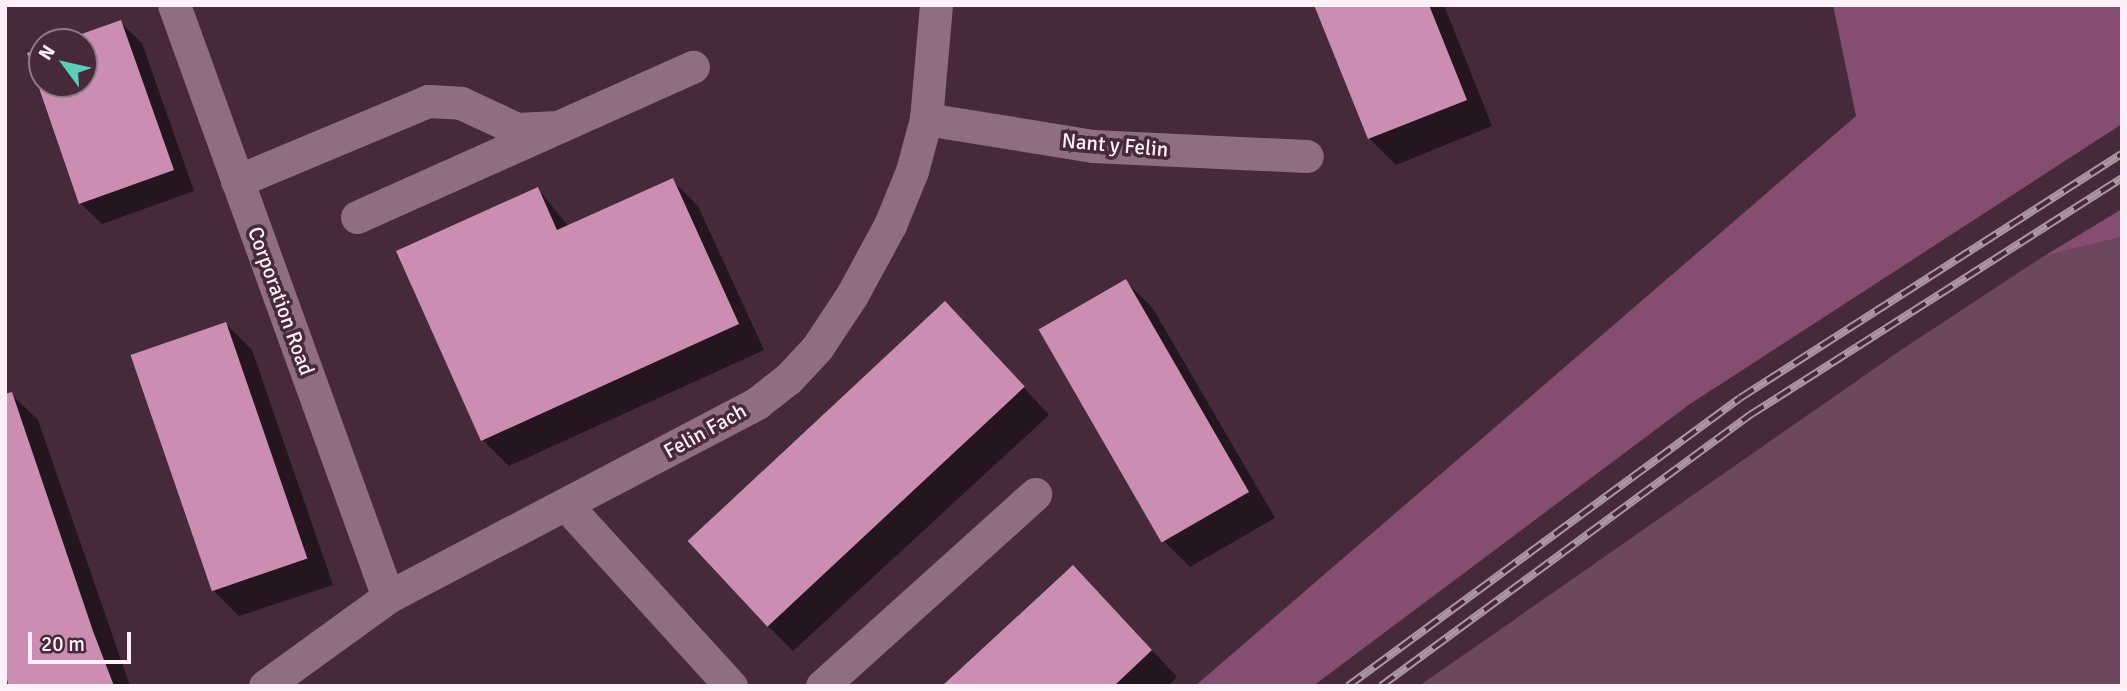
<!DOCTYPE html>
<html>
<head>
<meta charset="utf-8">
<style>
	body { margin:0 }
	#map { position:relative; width:2127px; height:691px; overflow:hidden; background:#46293b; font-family:Signika,sans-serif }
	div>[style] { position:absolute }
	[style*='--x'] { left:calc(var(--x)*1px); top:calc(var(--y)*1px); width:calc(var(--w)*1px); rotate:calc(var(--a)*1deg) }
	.green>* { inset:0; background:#6c475d }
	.forest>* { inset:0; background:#854d6f }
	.shadow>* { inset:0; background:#0007 }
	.building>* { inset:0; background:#cb8db2; transform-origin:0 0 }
	.minor>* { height:33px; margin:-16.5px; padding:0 16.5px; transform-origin:16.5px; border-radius:16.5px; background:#906e82 }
	.rail>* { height:8px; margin-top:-4px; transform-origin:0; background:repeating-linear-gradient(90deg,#46293b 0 16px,#ac96a3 0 32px); box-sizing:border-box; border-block:2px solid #ac96a3 }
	span { translate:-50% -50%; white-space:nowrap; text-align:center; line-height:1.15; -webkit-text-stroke:7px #46293b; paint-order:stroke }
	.street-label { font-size:21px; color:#ffeff8 }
	.frame { position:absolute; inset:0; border:7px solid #ffeff8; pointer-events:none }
	.north { position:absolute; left:28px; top:28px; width:70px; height:70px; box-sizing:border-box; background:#46293b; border:2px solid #907887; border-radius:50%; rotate:303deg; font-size:19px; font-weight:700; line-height:28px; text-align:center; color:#ffeff8 }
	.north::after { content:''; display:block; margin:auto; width:24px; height:32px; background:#5dceb8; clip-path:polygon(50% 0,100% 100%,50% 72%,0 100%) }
	.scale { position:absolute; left:28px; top:632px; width:103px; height:32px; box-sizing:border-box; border:4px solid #ffeff8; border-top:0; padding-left:9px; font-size:21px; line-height:24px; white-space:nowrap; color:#ffeff8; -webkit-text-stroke:5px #46293b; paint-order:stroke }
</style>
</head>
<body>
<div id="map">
	<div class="green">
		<div style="clip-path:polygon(2122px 237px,2122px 686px,1419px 686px,1901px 350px,2044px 256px)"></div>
	</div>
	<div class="forest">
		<div style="clip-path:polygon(1833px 5px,2122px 5px,2122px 124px,1690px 404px,1313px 686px,1195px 686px,1856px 116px)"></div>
		<div style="clip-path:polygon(2122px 209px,2122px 237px,2044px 256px)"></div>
	</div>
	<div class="shadow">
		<div style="clip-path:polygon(1316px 5px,1444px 5px,1492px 126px,1396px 165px,1369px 138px)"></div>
		<div style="clip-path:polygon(120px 22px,142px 43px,194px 191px,102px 224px,80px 203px,29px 54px,42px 50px,42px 84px,84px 84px,84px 42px,63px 42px)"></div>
		<div style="clip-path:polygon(672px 180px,698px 206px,764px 350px,509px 466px,483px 440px,538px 189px,569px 227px)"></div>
		<div style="clip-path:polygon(1125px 281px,1152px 307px,1275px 518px,1190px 567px,1164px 541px)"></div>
		<div style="clip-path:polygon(226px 324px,252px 350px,333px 585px,239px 616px,213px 590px)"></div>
		<div style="clip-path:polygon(971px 330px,1049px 415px,793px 651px,767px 625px)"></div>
		<div style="clip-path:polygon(11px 394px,38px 420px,130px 686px,11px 686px)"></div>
		<div style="clip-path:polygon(1099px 593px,1177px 677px,1168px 686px,945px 686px)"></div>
	</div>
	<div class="building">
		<div style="clip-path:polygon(1314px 5px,1429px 5px,1467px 100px,1368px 139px)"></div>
		<div style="clip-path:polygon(121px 20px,174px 170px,79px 204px,27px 53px,42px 48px,42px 84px,84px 84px,84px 42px,59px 42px)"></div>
		<div style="clip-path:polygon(673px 178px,739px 324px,481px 441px,396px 251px,538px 187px,557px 230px)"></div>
		<div style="left:1126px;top:279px;width:246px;height:101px;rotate:60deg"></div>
		<div style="left:945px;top:301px;width:117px;height:352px;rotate:47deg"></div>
		<div style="left:226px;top:322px;width:250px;height:101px;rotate:71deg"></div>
		<div style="clip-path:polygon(12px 392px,93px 631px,114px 686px,9px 686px,5px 674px,5px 394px)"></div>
		<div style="clip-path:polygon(1073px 565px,1152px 650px,1114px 686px,942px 686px)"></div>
	</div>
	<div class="minor">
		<div style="--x:174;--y:5;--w:629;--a:70.13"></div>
		<div style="--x:926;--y:119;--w:169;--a:9.2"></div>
		<div style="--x:1093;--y:146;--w:214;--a:2.7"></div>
		<div style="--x:237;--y:181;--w:207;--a:-22.7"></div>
		<div style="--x:428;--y:101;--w:33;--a:3"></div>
		<div style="--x:461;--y:103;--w:62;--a:24.9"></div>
		<div style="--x:517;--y:129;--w:35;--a:-3"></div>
		<div style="--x:357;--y:217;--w:368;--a:-24.1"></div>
		<div style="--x:567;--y:506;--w:244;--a:47.7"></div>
		<div style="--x:265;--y:686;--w:152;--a:-35.9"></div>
		<div style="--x:388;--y:597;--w:417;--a:-27.7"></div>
		<div style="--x:757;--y:403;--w:39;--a:-38"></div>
		<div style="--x:788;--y:379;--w:42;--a:-46.9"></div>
		<div style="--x:817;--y:348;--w:64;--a:-56.6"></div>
		<div style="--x:852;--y:295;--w:80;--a:-61.5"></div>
		<div style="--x:890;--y:225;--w:58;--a:-67.8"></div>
		<div style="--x:912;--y:171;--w:54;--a:-74.9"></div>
		<div style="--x:926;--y:119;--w:114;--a:-85"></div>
		<div style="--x:822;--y:686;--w:287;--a:-42"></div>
	</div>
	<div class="rail">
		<div style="--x:1348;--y:686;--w:486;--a:-36.3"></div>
		<div style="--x:1740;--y:398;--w:453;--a:-32.6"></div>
		<div style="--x:1381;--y:686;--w:458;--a:-36.3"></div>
		<div style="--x:1750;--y:415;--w:441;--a:-32.5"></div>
	</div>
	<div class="street-label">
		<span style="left:1115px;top:145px;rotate:5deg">Nant y Felin</span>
		<span style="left:281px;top:301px;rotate:70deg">Corporation Road</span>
		<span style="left:705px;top:431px;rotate:-29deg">Felin Fach</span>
	</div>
	<div class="frame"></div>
	<div class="north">N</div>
	<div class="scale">20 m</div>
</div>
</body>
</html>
